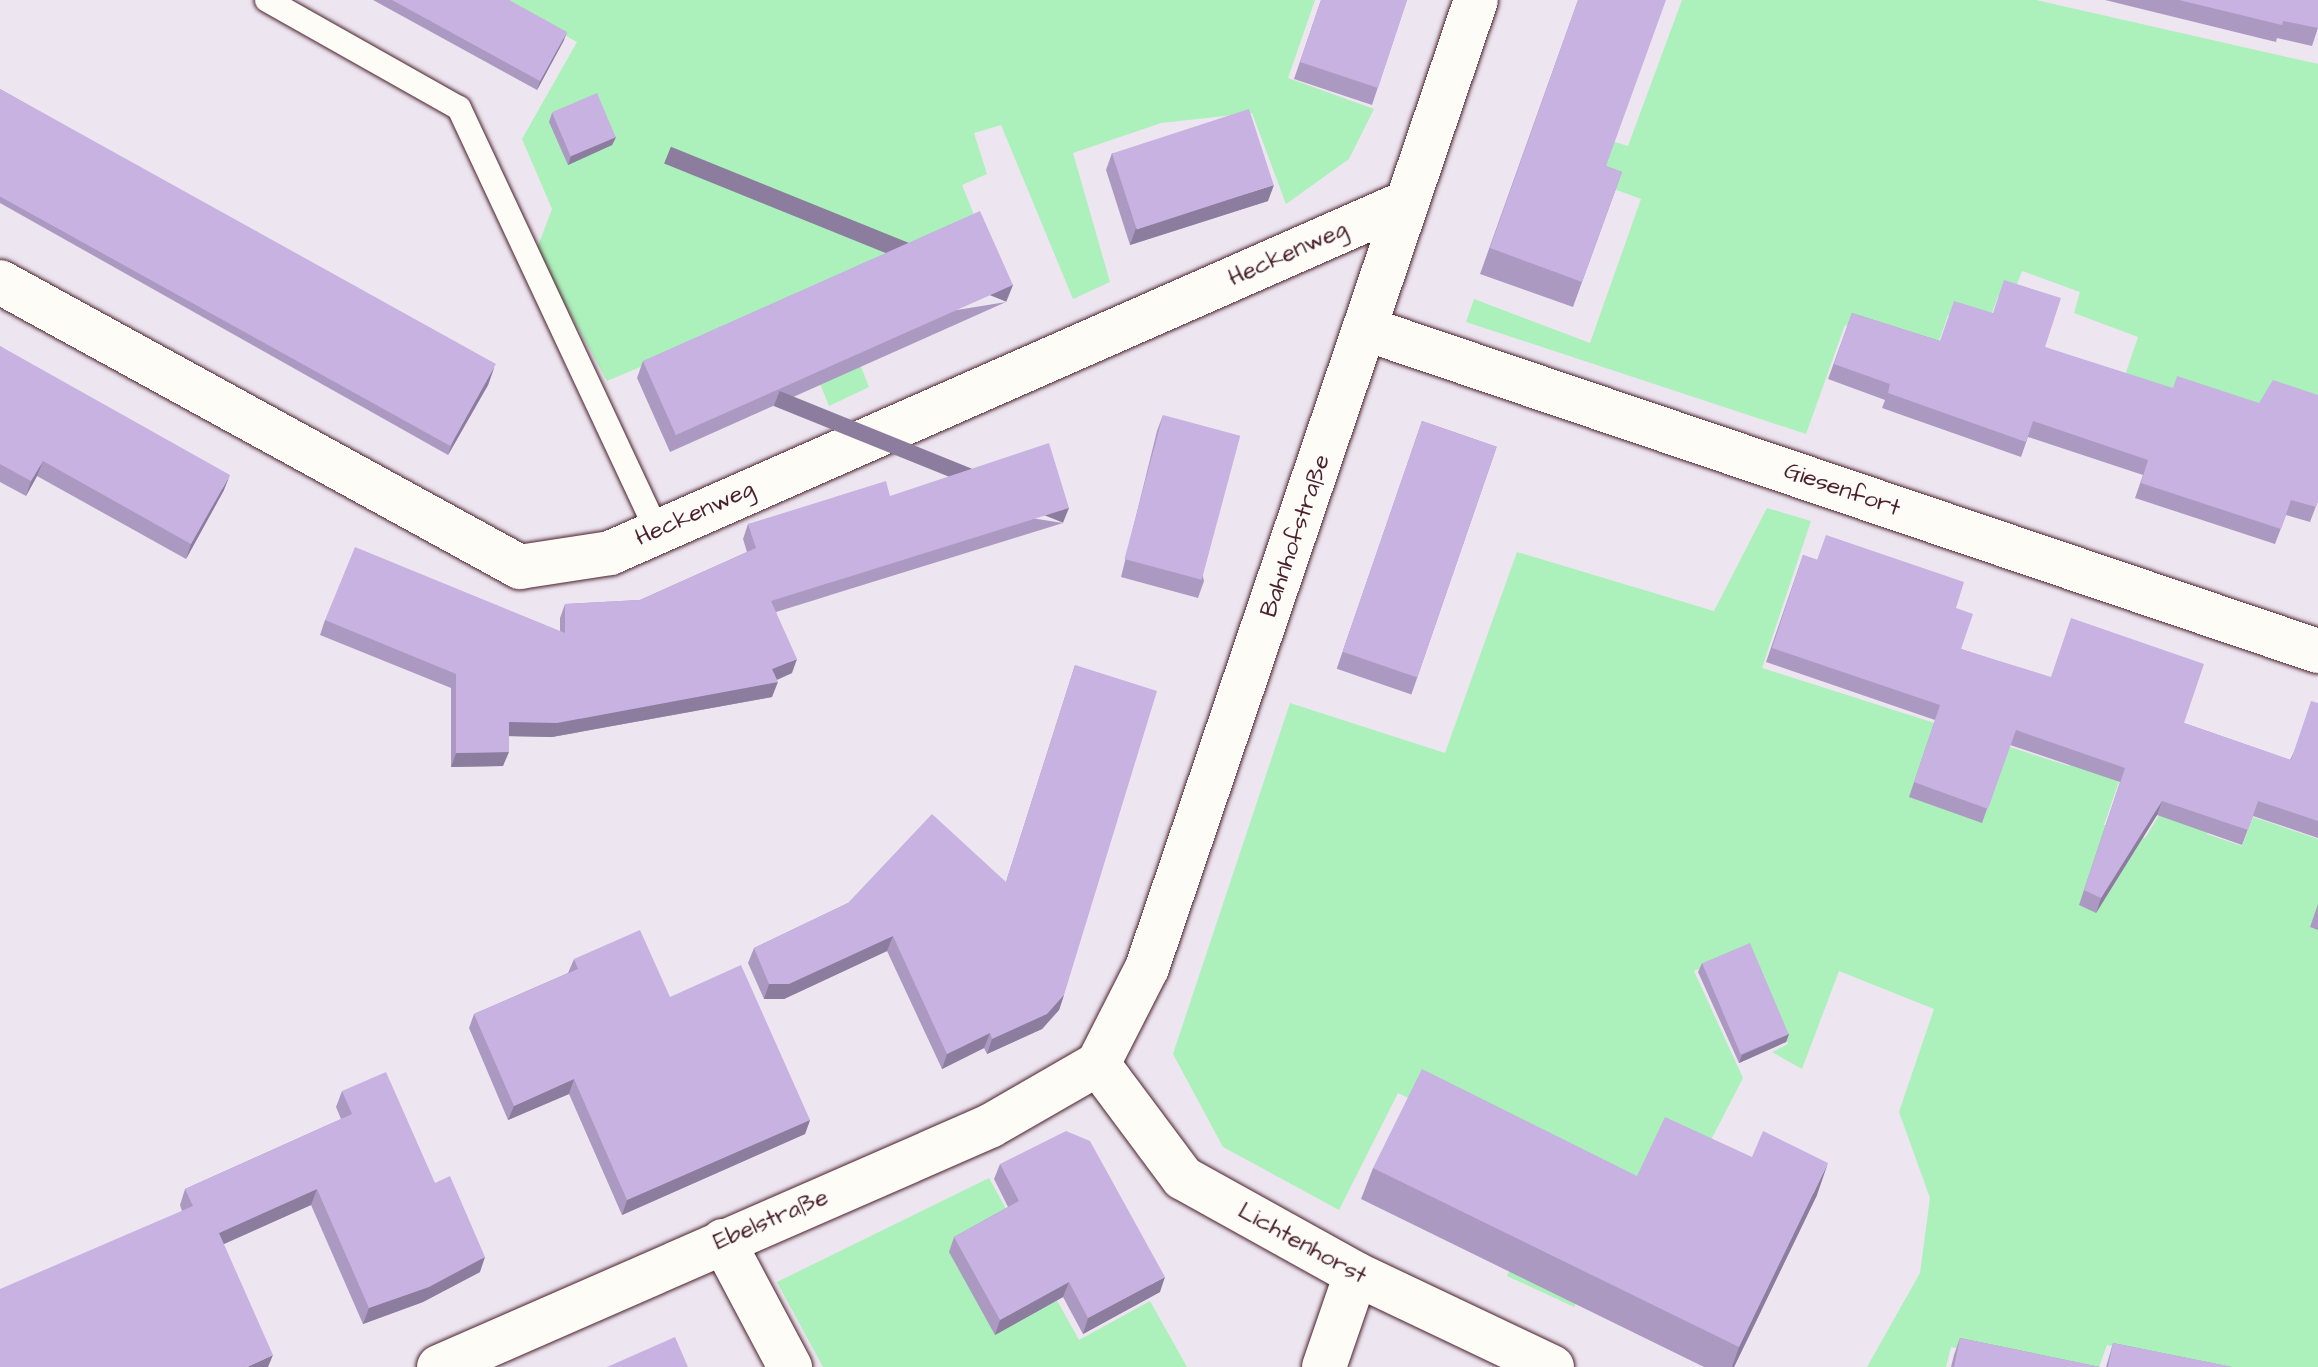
<!DOCTYPE html>
<html>
<head>
<meta charset="utf-8">
<style>
	body { margin:0 }
	#map { position:relative; width:2318px; height:1367px; overflow:hidden; background:#ede6f0; font-family:"Architects Daughter",sans-serif }
	div>[style] { position:absolute }
	[style*='--x'] { left:calc(var(--x)*1px); top:calc(var(--y)*1px); width:calc(var(--w)*1px); rotate:calc(var(--a)*1deg) }
	.green>* { inset:0; background:#acf0bb }
	.roads { filter:drop-shadow(0 0 2px #4a1f2b) drop-shadow(0 0 2px #4a1f2b) }
	.lane>* { height:24px; margin:-12px; padding:0 12px; transform-origin:12px; border-radius:12px; background:#fdfcf7 }
	.street>* { height:44px; margin:-22px; padding:0 22px; transform-origin:22px; border-radius:22px; background:#fdfcf7 }
	.secondary>* { height:44px; margin:-22px; padding:0 22px; transform-origin:22px; border-radius:22px; background:#fdfcf7 }
	.wall>* { inset:0; background:#ac99c2; transform-origin:0 0 }
	.shaded-wall>* { inset:0; background:#8c7d9e; transform-origin:0 0 }
	.building>* { inset:0; background:#c8b2e1; transform-origin:0 0 }
	span { translate:-50% -50%; white-space:nowrap; text-align:center; line-height:1.15; -webkit-text-stroke:7px #fdfcf7; paint-order:stroke }
	.street-label { font-size:24px; color:#4a1f2b }
</style>
</head>
<body>
<div id="map">
	<div class="green">
		<div style="clip-path:polygon(502px 0,1315px 0,1288px 78px,1374px 109px,1349px 159px,1286px 204px,1252px 113px,1161px 123px,1073px 153px,1110px 282px,1073px 299px,1001px 125px,974px 133px,987px 174px,962px 185px,977px 222px,829px 285px,869px 387px,829px 406px,788px 305px,607px 381px,536px 251px,552px 209px,522px 139px,577px 42px)"></div>
		<div style="clip-path:polygon(1682px 0,2036px 0,2318px 64px,2318px 411px,2288px 444px,2124px 378px,2138px 337px,2074px 313px,2080px 292px,2022px 271px,2011px 300px,1998px 296px,1987px 327px,1948px 315px,1934px 355px,1845px 325px,1806px 434px,1466px 322px,1474px 299px,1590px 343px,1641px 199px,1525px 156px,1537px 118px,1628px 146px)"></div>
		<div style="clip-path:polygon(1767px 508px,1811px 521px,1762px 668px,2069px 766px,2090px 709px,2138px 726px,2104px 825px,2145px 838px,2168px 801px,2213px 816px,2207px 834px,2242px 846px,2253px 817px,2318px 839px,2318px 1367px,2216px 1367px,2107px 1345px,2099px 1367px,2050px 1367px,1951px 1347px,1946px 1367px,1867px 1367px,1920px 1273px,1930px 1198px,1899px 1112px,1934px 1009px,1839px 971px,1802px 1069px,1772px 1052px,1788px 1044px,1748px 949px,1694px 971px,1743px 1078px,1698px 1165px,1653px 1145px,1574px 1307px,1507px 1276px,1556px 1170px,1398px 1093px,1339px 1210px,1223px 1147px,1173px 1054px,1290px 703px,1445px 753px,1517px 552px,1714px 611px)"></div>
		<div style="clip-path:polygon(989px 1178px,1079px 1340px,1150px 1301px,1187px 1367px,823px 1367px,777px 1282px)"></div>
	</div>
	<div class="roads">
		<div class="lane">
			<div style="--x:267;--y:0;--w:220;--a:29.4"></div>
			<div style="--x:459;--y:108;--w:466;--a:64.9"></div>
		</div>
		<div class="street">
			<div style="--x:0;--y:282;--w:593;--a:28.73"></div>
			<div style="--x:520;--y:567;--w:91;--a:-8.8"></div>
			<div style="--x:610;--y:553;--w:871;--a:-23.77"></div>
			<div style="--x:1366;--y:329;--w:1005;--a:18.69"></div>
			<div style="--x:1098;--y:1064;--w:142;--a:53.3"></div>
			<div style="--x:1183;--y:1178;--w:198;--a:29"></div>
			<div style="--x:1356;--y:1274;--w:217;--a:25.4"></div>
			<div style="--x:723;--y:1241;--w:143;--a:62"></div>
			<div style="--x:1324;--y:1367;--w:98;--a:-71"></div>
		</div>
		<div class="secondary">
			<div style="--x:439;--y:1367;--w:601;--a:-23.62"></div>
			<div style="--x:990;--y:1126;--w:125;--a:-29.9"></div>
			<div style="--x:1098;--y:1064;--w:108;--a:-63"></div>
			<div style="--x:1147;--y:968;--w:1022;--a:-71.23"></div>
		</div>
	</div>
	<div class="wall">
		<div style="clip-path:polygon(373px 0,509px 0,564px 40px,537px 90px)"></div>
		<div style="clip-path:polygon(1321px 0,1407px 0,1372px 105px,1294px 79px)"></div>
		<div style="clip-path:polygon(1578px 0,1606px 166px,1622px 172px,1573px 307px,1480px 274px)"></div>
		<div style="clip-path:polygon(2105px 0,2318px 0,2318px 28px,2312px 46px,2277px 38px,2276px 42px)"></div>
		<div style="clip-path:polygon(0 89px,494px 368px,488px 385px,448px 455px,0 203px)"></div>
		<div style="clip-path:polygon(552px 113px,616px 137px,612px 145px,568px 165px,549px 122px)"></div>
		<div style="clip-path:polygon(1112px 153px,1268px 201px,1130px 245px,1106px 170px)"></div>
		<div style="clip-path:polygon(1006px 302px,670px 452px,637px 378px,643px 361px)"></div>
		<div style="clip-path:polygon(1852px 313px,1940px 341px,2045px 347px,2318px 501px,2310px 522px,2286px 515px,2275px 544px,2135px 498px,2143px 475px,2028px 437px,2021px 457px,1882px 408px,1885px 400px,1828px 379px)"></div>
		<div style="clip-path:polygon(0 346px,224px 490px,186px 559px,37px 476px,26px 496px,0 482px)"></div>
		<div style="clip-path:polygon(1163px 415px,1204px 581px,1198px 598px,1121px 577px,1157px 431px)"></div>
		<div style="left:1422px;top:421px;width:79px;height:262px;rotate:19deg"></div>
		<div style="clip-path:polygon(890px 496px,1063px 523px,776px 612px,792px 673px,777px 680px,772px 697px,552px 737px,509px 736px,503px 766px,451px 767px,451px 688px,320px 635px,325px 620px,560px 631px,560px 618px,565px 604px,640px 600px,747px 552px,743px 539px,748px 524px)"></div>
		<div style="clip-path:polygon(1803px 555px,1956px 608px,1961px 649px,2184px 723px,2290px 760px,2318px 703px,2318px 838px,2253px 816px,2242px 845px,2157px 815px,2096px 913px,2079px 905px,2120px 782px,2010px 745px,1982px 823px,1909px 797px,1935px 720px,1766px 662px)"></div>
		<div style="clip-path:polygon(1075px 665px,1064px 995px,1059px 1010px,1042px 1029px,987px 1054px,984px 1048px,942px 1069px,887px 951px,784px 999px,764px 999px,748px 963px,754px 948px,848px 903px,1006px 882px)"></div>
		<div style="clip-path:polygon(2318px 904px,2318px 930px,2310px 927px)"></div>
		<div style="clip-path:polygon(574px 959px,670px 997px,810px 1120px,805px 1134px,622px 1215px,569px 1094px,508px 1120px,469px 1028px,474px 1014px,568px 973px)"></div>
		<div style="clip-path:polygon(1702px 963px,1789px 1034px,1786px 1042px,1739px 1063px,1698px 972px)"></div>
		<div style="clip-path:polygon(342px 1091px,435px 1183px,480px 1272px,423px 1302px,363px 1324px,311px 1205px,223px 1244px,182px 1211px,180px 1205px,185px 1189px,341px 1119px,336px 1107px)"></div>
		<div style="clip-path:polygon(1752px 1157px,1817px 1195px,1734px 1367px,1704px 1367px,1361px 1199px,1373px 1168px,1637px 1176px)"></div>
		<div style="clip-path:polygon(1000px 1164px,1160px 1292px,1083px 1334px,1063px 1297px,995px 1335px,949px 1252px,954px 1237px,1008px 1207px,994px 1179px)"></div>
		<div style="clip-path:polygon(1960px 1338px,2100px 1367px,1951px 1367px,1954px 1355px)"></div>
		<div style="clip-path:polygon(2113px 1343px,2232px 1367px,2106px 1367px)"></div>
	</div>
	<div class="shaded-wall">
		<div style="clip-path:polygon(567px 32px,564px 40px,537px 90px,540px 81px)"></div>
		<div style="clip-path:polygon(616px 137px,612px 145px,568px 165px,571px 156px)"></div>
		<div style="clip-path:polygon(1274px 185px,1268px 201px,1130px 245px,1136px 228px)"></div>
		<div style="left:1013px;top:285px;width:18px;height:369px;rotate:112deg"></div>
		<div style="clip-path:polygon(494px 368px,488px 385px,448px 455px,454px 438px)"></div>
		<div style="clip-path:polygon(43px 461px,37px 476px,26px 496px,31px 481px)"></div>
		<div style="clip-path:polygon(230px 475px,224px 490px,186px 559px,191px 544px)"></div>
		<div style="left:1069px;top:508px;width:16px;height:312px;rotate:112deg"></div>
		<div style="clip-path:polygon(797px 659px,792px 673px,767px 684px,772px 669px)"></div>
		<div style="clip-path:polygon(778px 682px,772px 697px,552px 737px,504px 736px,509px 722px)"></div>
		<div style="clip-path:polygon(509px 752px,503px 766px,451px 767px,456px 753px)"></div>
		<div style="clip-path:polygon(2162px 801px,2157px 815px,2096px 913px,2101px 898px)"></div>
		<div style="clip-path:polygon(893px 936px,887px 951px,784px 999px,764px 999px,769px 984px)"></div>
		<div style="clip-path:polygon(1064px 995px,1059px 1010px,1042px 1029px,987px 1054px,992px 1039px)"></div>
		<div style="clip-path:polygon(990px 1033px,984px 1048px,942px 1069px,947px 1054px)"></div>
		<div style="clip-path:polygon(1789px 1034px,1786px 1042px,1739px 1063px,1742px 1055px)"></div>
		<div style="clip-path:polygon(574px 1079px,569px 1094px,508px 1120px,514px 1106px)"></div>
		<div style="clip-path:polygon(810px 1120px,805px 1134px,622px 1215px,627px 1200px)"></div>
		<div style="clip-path:polygon(1828px 1163px,1817px 1195px,1734px 1367px,1732px 1367px,1739px 1347px)"></div>
		<div style="clip-path:polygon(317px 1189px,311px 1205px,213px 1249px,219px 1233px)"></div>
		<div style="clip-path:polygon(485px 1257px,480px 1272px,423px 1302px,363px 1324px,369px 1308px)"></div>
		<div style="clip-path:polygon(1165px 1277px,1160px 1292px,1083px 1334px,1088px 1318px)"></div>
		<div style="clip-path:polygon(1069px 1282px,1063px 1297px,995px 1335px,1000px 1320px)"></div>
		<div style="clip-path:polygon(273px 1355px,268px 1367px,247px 1367px)"></div>
	</div>
	<div class="building">
		<div style="clip-path:polygon(392px 0,509px 0,567px 32px,540px 81px)"></div>
		<div style="clip-path:polygon(1321px 0,1407px 0,1378px 88px,1300px 62px)"></div>
		<div style="clip-path:polygon(1578px 0,1666px 0,1606px 166px,1622px 172px,1582px 282px,1490px 248px)"></div>
		<div style="clip-path:polygon(2179px 0,2318px 0,2318px 28px,2283px 21px,2282px 25px)"></div>
		<div style="left:0;top:89px;width:567px;height:94px;rotate:29deg"></div>
		<div style="left:597px;top:93px;width:48px;height:49px;rotate:67deg"></div>
		<div style="left:1249px;top:109px;width:80px;height:144px;rotate:72deg"></div>
		<div style="left:980px;top:211px;width:81px;height:369px;rotate:66deg"></div>
		<div style="clip-path:polygon(2004px 280px,2061px 298px,2045px 347px,2173px 388px,2177px 376px,2259px 403px,2273px 380px,2318px 395px,2318px 501px,2316px 507px,2291px 500px,2281px 529px,2141px 483px,2148px 460px,2033px 421px,2026px 442px,1888px 393px,1890px 384px,1834px 364px,1852px 313px,1940px 341px,1954px 301px,1993px 313px)"></div>
		<div style="clip-path:polygon(0 346px,230px 475px,191px 544px,43px 461px,31px 481px,0 464px)"></div>
		<div style="left:1163px;top:415px;width:80px;height:149px;rotate:15deg"></div>
		<div style="left:1422px;top:421px;width:79px;height:244px;rotate:19deg"></div>
		<div style="clip-path:polygon(1049px 443px,1069px 508px,771px 601px,797px 659px,772px 669px,778px 682px,557px 723px,509px 722px,509px 752px,456px 753px,456px 674px,325px 620px,355px 547px,565px 633px,565px 604px,640px 600px,756px 548px,748px 524px,886px 481px,890px 496px)"></div>
		<div style="clip-path:polygon(1826px 535px,1964px 582px,1956px 608px,1973px 614px,1961px 649px,2051px 677px,2071px 618px,2204px 664px,2184px 723px,2291px 760px,2311px 701px,2318px 703px,2318px 821px,2258px 801px,2248px 830px,2162px 801px,2101px 898px,2084px 890px,2125px 768px,2016px 730px,1988px 809px,1914px 782px,1940px 705px,1772px 648px,1803px 555px,1817px 560px)"></div>
		<div style="clip-path:polygon(1075px 665px,1157px 691px,1064px 995px,1047px 1014px,992px 1039px,990px 1033px,947px 1054px,893px 936px,789px 984px,769px 984px,754px 948px,848px 903px,932px 814px,1006px 882px)"></div>
		<div style="clip-path:polygon(640px 930px,670px 997px,741px 965px,810px 1120px,627px 1200px,574px 1079px,514px 1106px,474px 1014px,578px 969px,574px 959px)"></div>
		<div style="left:1750px;top:943px;width:99px;height:52px;rotate:67deg"></div>
		<div style="clip-path:polygon(1422px 1069px,1637px 1176px,1665px 1117px,1752px 1157px,1763px 1131px,1828px 1163px,1739px 1347px,1373px 1168px)"></div>
		<div style="clip-path:polygon(386px 1072px,435px 1183px,450px 1176px,485px 1257px,429px 1287px,369px 1308px,317px 1189px,219px 1233px,273px 1355px,247px 1367px,0 1367px,0 1289px,193px 1206px,185px 1189px,352px 1114px,342px 1091px)"></div>
		<div style="clip-path:polygon(1066px 1131px,1090px 1141px,1165px 1277px,1088px 1318px,1069px 1282px,1000px 1320px,954px 1237px,1019px 1201px,1000px 1164px)"></div>
		<div style="clip-path:polygon(675px 1337px,688px 1367px,607px 1367px)"></div>
		<div style="clip-path:polygon(1960px 1338px,2100px 1367px,1954px 1367px)"></div>
		<div style="clip-path:polygon(2113px 1343px,2232px 1367px,2108px 1367px)"></div>
	</div>
	<div class="street-label">
		<span style="left:1288px;top:254px;rotate:-24deg">Heckenweg</span>
		<span style="left:1842px;top:490px;rotate:19deg">Giesenfort</span>
		<span style="left:695px;top:514px;rotate:-24deg">Heckenweg</span>
		<span style="left:1296px;top:536px;rotate:-71deg">Bahnhofstraße</span>
		<span style="left:771px;top:1220px;rotate:-23deg">Ebelstraße</span>
		<span style="left:1302px;top:1244px;rotate:29deg">Lichtenhorst</span>
	</div>
</div>
</body>
</html>
